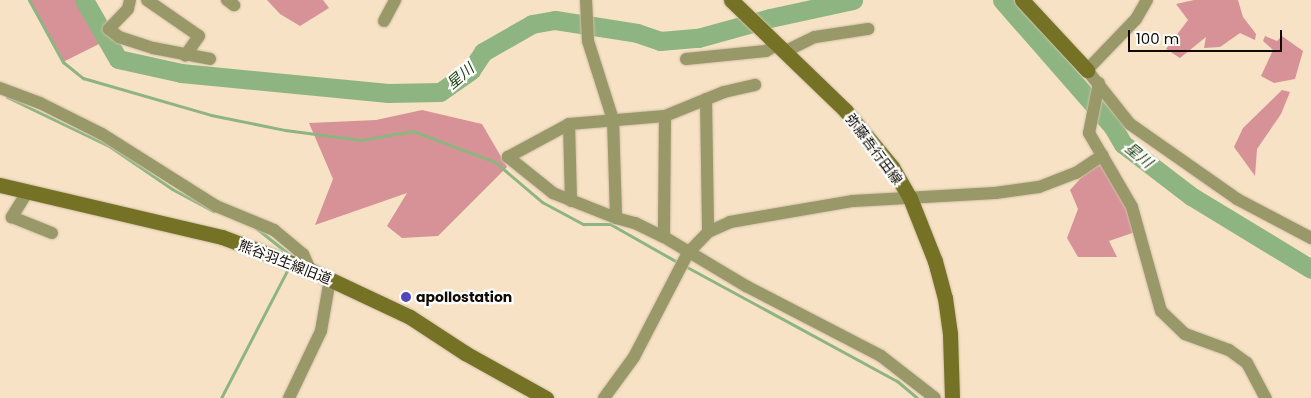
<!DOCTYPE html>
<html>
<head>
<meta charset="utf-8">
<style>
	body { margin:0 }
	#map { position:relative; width:1311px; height:398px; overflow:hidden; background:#f7e2c5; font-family:Poppins,"Noto Sans JP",sans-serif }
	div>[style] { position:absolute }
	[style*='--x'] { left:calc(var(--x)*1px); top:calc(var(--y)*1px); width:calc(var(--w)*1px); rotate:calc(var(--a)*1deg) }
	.forest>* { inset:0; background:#d69297 }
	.stream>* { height:3px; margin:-1.5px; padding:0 1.5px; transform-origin:1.5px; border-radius:1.5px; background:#8eb581 }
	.river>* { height:19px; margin:-9.5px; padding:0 9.5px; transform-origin:9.5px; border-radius:9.5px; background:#8eb581 }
	.roads { filter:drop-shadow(0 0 1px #d2c0a6) drop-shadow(0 0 1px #d2c0a6) }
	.street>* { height:12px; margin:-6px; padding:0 6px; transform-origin:6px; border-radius:6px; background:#999869 }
	.secondary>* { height:15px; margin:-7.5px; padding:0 7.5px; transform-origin:7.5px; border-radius:7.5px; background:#757225 }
	.dots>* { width:14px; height:14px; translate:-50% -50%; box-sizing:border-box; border:2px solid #fff; border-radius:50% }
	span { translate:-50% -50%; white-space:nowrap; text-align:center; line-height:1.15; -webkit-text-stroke:4.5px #fff; paint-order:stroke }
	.street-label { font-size:14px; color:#110b03 }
	.poi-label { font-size:14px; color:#110b03; font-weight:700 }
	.left { translate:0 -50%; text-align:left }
	.water-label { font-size:15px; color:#183d07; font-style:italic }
	.scale { position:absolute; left:1128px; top:30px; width:154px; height:22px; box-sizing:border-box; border:2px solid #110b03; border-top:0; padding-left:6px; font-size:15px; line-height:18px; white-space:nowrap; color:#110b03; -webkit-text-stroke:4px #fff; paint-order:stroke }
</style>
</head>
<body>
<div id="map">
	<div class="forest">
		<div style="clip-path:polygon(29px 0,84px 0,107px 40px,63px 62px)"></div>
		<div style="clip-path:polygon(267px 0,323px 0,329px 8px,300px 26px,280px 14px)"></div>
		<div style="clip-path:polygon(1194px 0,1238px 0,1243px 17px,1256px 34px,1255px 40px,1240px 33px,1220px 47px,1204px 48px,1206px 37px,1180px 58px,1166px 49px,1188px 20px,1176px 4px)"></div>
		<div style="clip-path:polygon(1265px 36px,1277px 41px,1282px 36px,1303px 51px,1295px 79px,1274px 83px,1261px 76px,1273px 50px,1263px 41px)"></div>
		<div style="clip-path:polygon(1282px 90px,1290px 92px,1281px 114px,1257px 149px,1255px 176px,1234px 147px,1243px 128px)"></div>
		<div style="clip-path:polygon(422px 110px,482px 124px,507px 167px,438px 236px,402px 238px,387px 226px,407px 193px,315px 225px,333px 179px,309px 123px,376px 120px)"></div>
		<div style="clip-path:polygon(1099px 158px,1138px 231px,1109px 241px,1117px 257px,1078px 257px,1067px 238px,1078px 209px,1070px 190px)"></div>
	</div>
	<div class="stream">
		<div style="--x:29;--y:0;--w:71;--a:61.3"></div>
		<div style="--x:63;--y:62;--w:26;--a:39"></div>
		<div style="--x:83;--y:78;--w:133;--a:16.1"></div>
		<div style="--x:211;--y:115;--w:76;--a:11.5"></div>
		<div style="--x:285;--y:130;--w:77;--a:7.5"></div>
		<div style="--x:361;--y:140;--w:53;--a:-9.8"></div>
		<div style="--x:413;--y:131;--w:88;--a:20.7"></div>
		<div style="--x:495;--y:162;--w:62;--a:40.4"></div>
		<div style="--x:542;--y:202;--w:47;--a:28.2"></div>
		<div style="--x:583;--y:224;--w:27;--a:0"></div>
		<div style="--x:610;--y:224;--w:79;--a:29.5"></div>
		<div style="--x:7;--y:97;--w:113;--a:25.7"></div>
		<div style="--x:109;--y:146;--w:76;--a:34.3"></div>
		<div style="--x:172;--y:189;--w:47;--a:28.2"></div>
		<div style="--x:256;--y:228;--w:43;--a:38.5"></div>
		<div style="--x:685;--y:266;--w:241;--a:28.5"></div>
		<div style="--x:897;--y:381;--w:26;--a:40"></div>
		<div style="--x:221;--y:398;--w:148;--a:-62.6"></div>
	</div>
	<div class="river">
		<div style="--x:84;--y:0;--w:68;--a:60"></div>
		<div style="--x:118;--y:59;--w:65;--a:12.5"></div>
		<div style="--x:181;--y:73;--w:208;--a:5.5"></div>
		<div style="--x:388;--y:93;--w:52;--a:-1.1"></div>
		<div style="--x:440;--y:92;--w:38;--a:-35"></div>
		<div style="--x:471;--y:70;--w:22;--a:-56"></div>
		<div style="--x:483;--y:52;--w:56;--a:-29.7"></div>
		<div style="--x:532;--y:24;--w:23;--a:-10"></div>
		<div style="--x:555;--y:20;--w:83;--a:9"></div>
		<div style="--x:637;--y:33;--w:24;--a:19"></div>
		<div style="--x:660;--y:41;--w:38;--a:-5"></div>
		<div style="--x:698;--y:38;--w:75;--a:-15.5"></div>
		<div style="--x:770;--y:18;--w:85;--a:-12.2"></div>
		<div style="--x:1002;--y:0;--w:169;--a:48.8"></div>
		<div style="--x:1113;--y:127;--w:20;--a:60"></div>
		<div style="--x:1123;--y:144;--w:86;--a:37.4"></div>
		<div style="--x:1191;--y:196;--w:140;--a:31.3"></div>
	</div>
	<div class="roads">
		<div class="street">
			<div style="--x:130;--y:0;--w:9;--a:103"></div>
			<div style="--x:128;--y:9;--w:28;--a:134"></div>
			<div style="--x:109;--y:29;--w:13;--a:39"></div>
			<div style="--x:119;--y:37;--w:36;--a:18"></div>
			<div style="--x:153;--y:48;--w:58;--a:10.9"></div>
			<div style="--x:147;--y:0;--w:63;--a:34.7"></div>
			<div style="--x:199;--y:36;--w:24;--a:125"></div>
			<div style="--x:227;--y:0;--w:9;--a:36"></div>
			<div style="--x:586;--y:0;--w:41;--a:87.2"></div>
			<div style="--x:588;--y:41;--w:83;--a:72.4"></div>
			<div style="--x:613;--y:120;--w:98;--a:88.2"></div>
			<div style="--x:616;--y:218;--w:20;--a:15"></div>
			<div style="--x:635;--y:223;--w:32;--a:26"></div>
			<div style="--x:664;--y:237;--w:96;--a:30.9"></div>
			<div style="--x:746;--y:286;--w:152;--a:27.4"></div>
			<div style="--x:881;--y:356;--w:68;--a:37.9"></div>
			<div style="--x:1147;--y:0;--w:22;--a:120"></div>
			<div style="--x:1136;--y:19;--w:71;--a:133.9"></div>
			<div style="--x:1087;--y:70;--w:69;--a:51.5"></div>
			<div style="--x:1130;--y:124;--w:131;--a:35"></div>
			<div style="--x:1237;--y:199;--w:84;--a:27.8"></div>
			<div style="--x:384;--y:21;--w:24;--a:-62"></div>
			<div style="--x:786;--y:51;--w:32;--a:-26"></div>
			<div style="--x:815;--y:37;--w:54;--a:-8.6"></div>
			<div style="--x:686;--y:59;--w:80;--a:-5.7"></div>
			<div style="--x:766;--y:51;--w:14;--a:-30"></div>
			<div style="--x:1099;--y:83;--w:51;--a:101.3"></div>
			<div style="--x:1089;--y:133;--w:86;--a:59.8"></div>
			<div style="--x:1132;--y:207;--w:108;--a:74.4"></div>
			<div style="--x:1161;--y:311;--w:33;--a:44"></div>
			<div style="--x:1185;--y:334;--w:47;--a:20"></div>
			<div style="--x:1229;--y:350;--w:22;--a:36"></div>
			<div style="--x:1247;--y:363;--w:40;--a:62"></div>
			<div style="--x:0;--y:88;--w:43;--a:20.6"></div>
			<div style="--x:40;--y:103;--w:69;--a:26.6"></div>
			<div style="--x:102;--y:134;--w:135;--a:32.3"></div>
			<div style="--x:216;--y:206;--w:63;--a:22.5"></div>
			<div style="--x:274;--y:230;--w:38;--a:40"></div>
			<div style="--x:303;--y:254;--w:17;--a:66"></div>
			<div style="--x:706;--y:99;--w:133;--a:89.1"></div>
			<div style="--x:665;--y:116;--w:64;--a:-22.1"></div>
			<div style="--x:724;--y:92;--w:32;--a:-13"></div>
			<div style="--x:569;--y:124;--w:77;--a:88.5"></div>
			<div style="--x:28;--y:191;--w:31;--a:122"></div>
			<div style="--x:12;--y:217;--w:43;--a:21.8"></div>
			<div style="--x:616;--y:218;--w:68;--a:-158.4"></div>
			<div style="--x:553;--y:193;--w:58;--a:-141.3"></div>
			<div style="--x:508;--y:157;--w:69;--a:-28.4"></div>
			<div style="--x:569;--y:124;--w:96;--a:-4.8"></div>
			<div style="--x:665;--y:116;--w:121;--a:90.5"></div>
			<div style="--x:289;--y:398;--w:74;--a:-64.5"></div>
			<div style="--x:321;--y:331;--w:53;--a:-80.2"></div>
			<div style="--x:604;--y:398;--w:51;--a:-53.8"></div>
			<div style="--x:634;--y:357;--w:117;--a:-62.6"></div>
			<div style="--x:688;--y:253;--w:29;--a:-46"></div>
			<div style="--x:708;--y:232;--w:24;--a:-24"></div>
			<div style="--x:730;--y:222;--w:125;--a:-9.7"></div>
			<div style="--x:853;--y:201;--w:142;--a:-3.2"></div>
			<div style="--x:995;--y:193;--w:44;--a:-7.8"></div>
			<div style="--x:1039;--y:187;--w:40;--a:-21"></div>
			<div style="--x:1076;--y:173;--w:32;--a:-34"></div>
		</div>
		<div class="secondary">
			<div style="--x:731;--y:0;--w:158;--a:44"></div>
			<div style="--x:845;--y:110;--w:74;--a:50.5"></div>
			<div style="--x:892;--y:167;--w:36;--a:60"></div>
			<div style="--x:910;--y:198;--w:68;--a:68.4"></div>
			<div style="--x:935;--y:261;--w:38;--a:75"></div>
			<div style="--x:945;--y:298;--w:36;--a:82"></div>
			<div style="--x:950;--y:334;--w:64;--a:88.2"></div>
			<div style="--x:1022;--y:0;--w:96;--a:47.1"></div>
			<div style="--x:0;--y:185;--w:228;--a:13.2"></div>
			<div style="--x:222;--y:237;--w:94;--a:20.6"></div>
			<div style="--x:310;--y:270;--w:110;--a:25.2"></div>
			<div style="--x:410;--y:317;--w:66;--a:33.2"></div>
			<div style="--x:465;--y:353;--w:93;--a:29.1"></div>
		</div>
	</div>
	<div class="dots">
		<div style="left:406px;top:297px;background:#5445bd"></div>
	</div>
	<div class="street-label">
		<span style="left:874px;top:149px;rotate:53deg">弥藤吾行田線</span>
		<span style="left:285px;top:262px;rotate:21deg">熊谷羽生線旧道</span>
	</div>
	<div class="poi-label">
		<span class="left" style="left:416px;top:297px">apollostation</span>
	</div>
	<div class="water-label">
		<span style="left:460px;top:76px;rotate:-40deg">星川</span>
		<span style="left:1139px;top:155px;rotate:39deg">星川</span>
	</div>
	<div class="scale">100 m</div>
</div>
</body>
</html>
